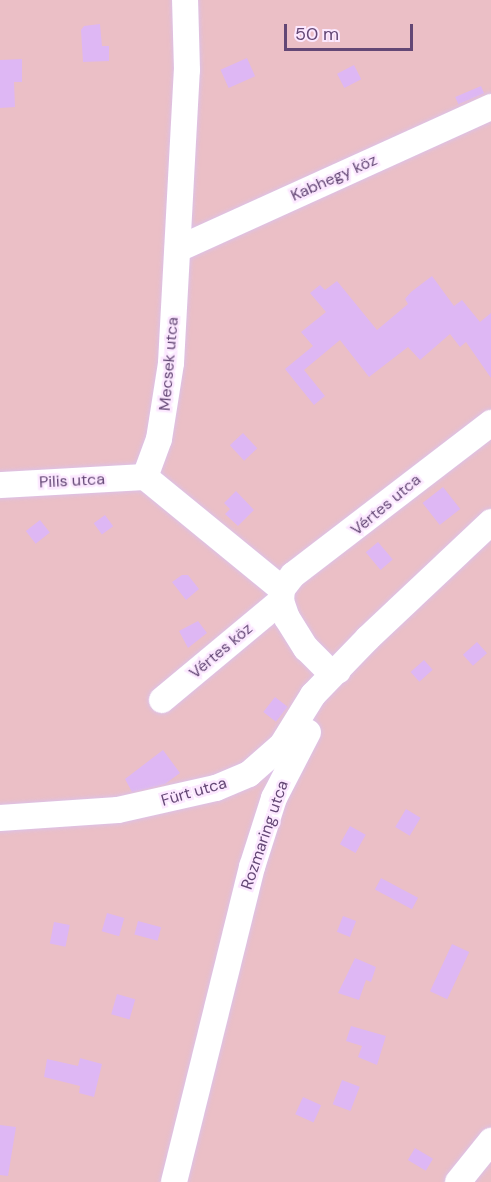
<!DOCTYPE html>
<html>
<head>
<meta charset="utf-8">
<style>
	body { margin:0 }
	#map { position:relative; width:491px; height:1182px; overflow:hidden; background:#f9e1fd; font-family:"DM Sans",sans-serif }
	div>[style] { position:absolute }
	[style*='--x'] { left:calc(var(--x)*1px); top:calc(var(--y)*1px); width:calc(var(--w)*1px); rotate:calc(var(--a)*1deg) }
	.green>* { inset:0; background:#ebbfc6; transform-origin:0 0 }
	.building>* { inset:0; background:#deb7f4; transform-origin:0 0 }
	.roads { filter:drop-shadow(0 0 2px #dcc1e7) drop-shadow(0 0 2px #dcc1e7) }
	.minor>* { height:26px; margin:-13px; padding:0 13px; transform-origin:13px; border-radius:13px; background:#fff }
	span { translate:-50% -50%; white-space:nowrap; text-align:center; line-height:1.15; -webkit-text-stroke:5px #fce8ff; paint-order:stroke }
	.street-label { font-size:16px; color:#634775 }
	.scale { position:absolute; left:284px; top:24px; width:129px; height:27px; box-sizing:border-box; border:3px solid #634775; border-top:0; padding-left:8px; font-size:18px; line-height:21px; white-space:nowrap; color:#634775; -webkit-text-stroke:4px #fce8ff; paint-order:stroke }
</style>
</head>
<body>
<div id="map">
	<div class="green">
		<div style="left:0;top:0;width:491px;height:1182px"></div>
	</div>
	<div class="building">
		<div style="clip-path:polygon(100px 24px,102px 46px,109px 46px,109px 61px,83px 62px,81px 30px,84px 26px)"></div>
		<div style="left:247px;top:58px;width:20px;height:29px;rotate:66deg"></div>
		<div style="clip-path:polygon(22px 59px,22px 82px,14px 82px,15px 107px,0 108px,0 60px)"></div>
		<div style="left:354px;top:65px;width:16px;height:19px;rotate:63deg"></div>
		<div style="left:481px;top:86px;width:8px;height:28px;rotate:67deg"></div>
		<div style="clip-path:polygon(432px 276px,454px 306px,462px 300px,480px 322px,491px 313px,491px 378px,466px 342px,460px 347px,450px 334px,420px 360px,408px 347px,369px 377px,340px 340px,304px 370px,325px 396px,314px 405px,285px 369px,313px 346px,301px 332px,326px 312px,310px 293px,320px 285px,325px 290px,337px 281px,377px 330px,408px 304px,405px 299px,411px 292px)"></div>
		<div style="left:243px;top:433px;width:21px;height:18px;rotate:47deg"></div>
		<div style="left:443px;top:487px;width:28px;height:26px;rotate:52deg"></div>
		<div style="clip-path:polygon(236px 491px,254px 510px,238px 526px,225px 514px,230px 509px,224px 503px)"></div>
		<div style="left:105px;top:515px;width:14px;height:14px;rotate:54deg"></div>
		<div style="left:40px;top:520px;width:16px;height:18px;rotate:52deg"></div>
		<div style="left:378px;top:542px;width:23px;height:16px;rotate:50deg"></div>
		<div style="clip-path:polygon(182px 575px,188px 575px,199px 589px,186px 600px,172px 582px)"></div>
		<div style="clip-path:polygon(198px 621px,207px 633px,188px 648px,179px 631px)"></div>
		<div style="left:477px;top:642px;width:15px;height:19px;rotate:48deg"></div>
		<div style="left:424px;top:660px;width:13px;height:18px;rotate:48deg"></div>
		<div style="left:275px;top:697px;width:16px;height:19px;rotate:38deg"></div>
		<div style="clip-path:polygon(163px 750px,180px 773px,165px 784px,132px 792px,125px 779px)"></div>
		<div style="left:406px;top:809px;width:17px;height:21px;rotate:31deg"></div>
		<div style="left:350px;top:826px;width:18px;height:21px;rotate:29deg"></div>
		<div style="left:381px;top:878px;width:42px;height:13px;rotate:28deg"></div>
		<div style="left:107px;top:913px;width:18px;height:19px;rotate:16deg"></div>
		<div style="left:343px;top:916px;width:14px;height:17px;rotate:21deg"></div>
		<div style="left:138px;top:921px;width:24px;height:14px;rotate:15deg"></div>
		<div style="left:54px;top:922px;width:16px;height:22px;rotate:11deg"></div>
		<div style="left:452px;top:944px;width:19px;height:52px;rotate:25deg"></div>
		<div style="clip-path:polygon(355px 958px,376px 967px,371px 982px,366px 980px,359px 1000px,338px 993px)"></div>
		<div style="left:117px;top:994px;width:19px;height:21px;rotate:16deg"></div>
		<div style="clip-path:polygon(351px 1026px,386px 1036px,377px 1065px,358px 1057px,362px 1046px,346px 1041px)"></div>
		<div style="clip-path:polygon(80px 1058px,102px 1064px,94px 1097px,79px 1093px,80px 1086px,44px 1077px,47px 1059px,78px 1066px)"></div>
		<div style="left:342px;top:1080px;width:19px;height:26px;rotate:21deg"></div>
		<div style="left:303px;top:1097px;width:20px;height:19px;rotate:24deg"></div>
		<div style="clip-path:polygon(0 1125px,16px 1127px,8px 1176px,0 1175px)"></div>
		<div style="left:415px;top:1148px;width:21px;height:14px;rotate:31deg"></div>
	</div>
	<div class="roads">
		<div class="minor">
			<div style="--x:178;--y:249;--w:344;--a:-24.4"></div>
			<div style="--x:145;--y:477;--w:40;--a:-69.8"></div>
			<div style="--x:159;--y:439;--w:77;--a:-81"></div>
			<div style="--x:171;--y:363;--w:293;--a:-86.9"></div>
			<div style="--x:187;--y:70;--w:70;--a:-91.6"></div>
			<div style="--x:145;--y:477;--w:177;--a:39.3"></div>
			<div style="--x:282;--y:589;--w:12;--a:95"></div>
			<div style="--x:281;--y:601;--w:18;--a:71"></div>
			<div style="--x:287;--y:618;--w:36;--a:58"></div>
			<div style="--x:306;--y:648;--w:30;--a:45"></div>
			<div style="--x:327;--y:669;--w:11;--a:10"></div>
			<div style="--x:0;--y:485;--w:145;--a:-3.2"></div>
			<div style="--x:282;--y:589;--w:18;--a:-52"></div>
			<div style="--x:293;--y:575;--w:250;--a:-37.5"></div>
			<div style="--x:162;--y:700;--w:155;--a:-39.8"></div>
			<div style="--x:0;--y:818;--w:118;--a:-3.9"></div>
			<div style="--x:118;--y:810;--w:100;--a:-12.7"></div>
			<div style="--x:216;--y:788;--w:36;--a:-23"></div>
			<div style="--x:249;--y:774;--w:44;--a:-41.3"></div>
			<div style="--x:282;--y:745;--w:59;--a:-58.2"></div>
			<div style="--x:313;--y:695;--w:79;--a:-46"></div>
			<div style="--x:368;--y:638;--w:169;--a:-43.3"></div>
			<div style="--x:174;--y:1182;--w:325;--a:-76.1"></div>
			<div style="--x:252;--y:867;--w:72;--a:-72.3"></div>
			<div style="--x:274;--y:798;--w:74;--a:-62.7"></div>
			<div style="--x:458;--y:1182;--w:53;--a:-51.2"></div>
		</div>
	</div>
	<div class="street-label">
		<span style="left:334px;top:178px;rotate:-24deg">Kabhegy köz</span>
		<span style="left:169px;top:364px;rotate:-85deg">Mecsek utca</span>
		<span style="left:72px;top:481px;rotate:-3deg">Pilis utca</span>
		<span style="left:386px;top:505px;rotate:-40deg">Vértes utca</span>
		<span style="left:221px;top:651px;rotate:-40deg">Vértes köz</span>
		<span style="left:194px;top:792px;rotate:-16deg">Fürt utca</span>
		<span style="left:265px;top:835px;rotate:-71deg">Rozmaring utca</span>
	</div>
	<div class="scale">50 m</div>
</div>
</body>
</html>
